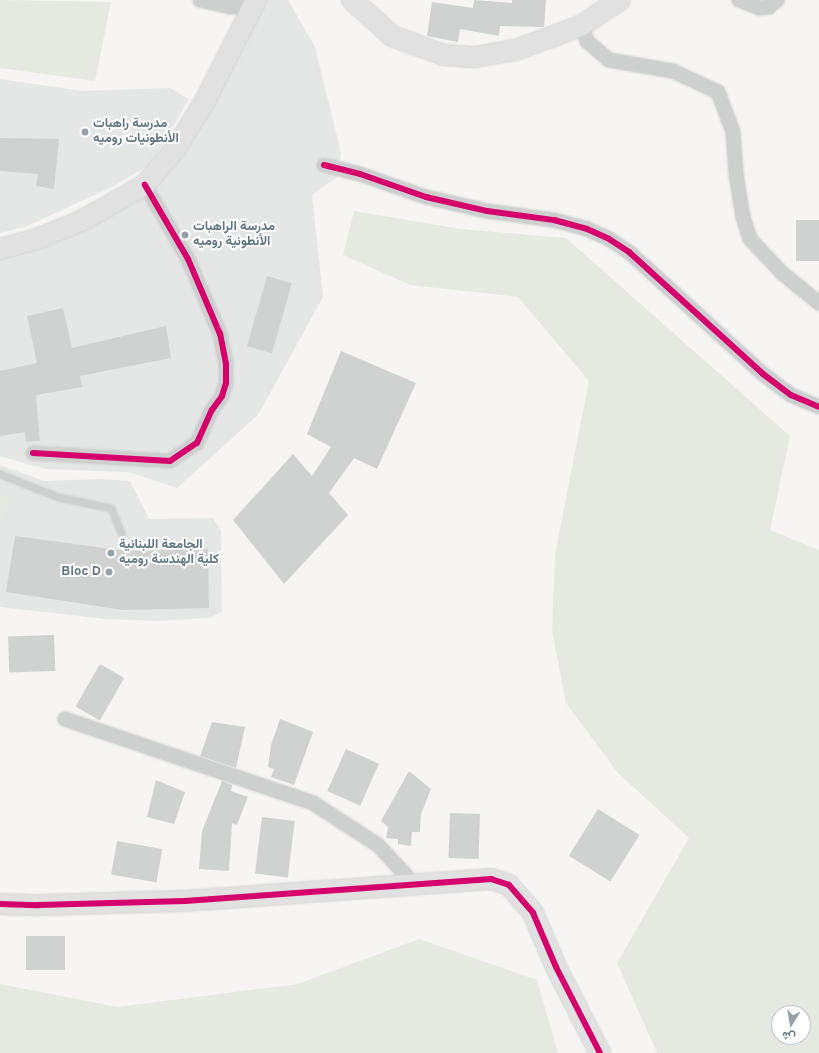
<!DOCTYPE html>
<html>
<head>
<meta charset="utf-8">
<style>
	body { margin:0 }
	#map { position:relative; width:819px; height:1053px; overflow:hidden; background:#f6f5f3; font-family:Overpass,Vazirmatn,sans-serif }
	div>[style] { position:absolute }
	[style*='--x'] { left:calc(var(--x)*1px); top:calc(var(--y)*1px); width:calc(var(--w)*1px); rotate:calc(var(--a)*1deg) }
	.built>* { inset:0; background:#e5e7e6 }
	.green>* { inset:0; background:#e6e9e1 }
	.building>* { inset:0; background:#d0d2d1; transform-origin:0 0 }
	.roads { filter:drop-shadow(0 0 1px #d2d3d3) drop-shadow(0 0 1px #d2d3d3) }
	.lane>* { height:7px; margin:-3.5px; padding:0 3.5px; transform-origin:3.5px; border-radius:3.5px; background:#cecfcf }
	.street>* { height:14px; margin:-7px; padding:0 7px; transform-origin:7px; border-radius:7px; background:#cecfcf }
	.secondary>* { height:20px; margin:-10px; padding:0 10px; transform-origin:10px; border-radius:10px; background:#e1e1e2 }
	.cycleway>* { height:6px; margin:-3px; padding:0 3px; transform-origin:3px; border-radius:3px; background:#d6006c }
	.dots>* { width:11px; height:11px; translate:-50% -50%; box-sizing:border-box; border:2px solid #fff; border-radius:50% }
	span { translate:-50% -50%; white-space:nowrap; text-align:center; line-height:1.15; -webkit-text-stroke:4px #fff; paint-order:stroke }
	.poi-label { font-size:13px; color:#5e7681; font-weight:700 }
	.left { translate:0 -50%; text-align:left }
	.right { translate:-100% -50%; text-align:right }
	.north { position:absolute; left:771px; top:1005px; width:40px; height:40px; box-sizing:border-box; background:#fff; border:1px solid #bfc8cd; border-radius:50%; rotate:191deg; font-size:11px; font-weight:700; line-height:16px; text-align:center; color:#5e7681 }
	.north::after { content:''; display:block; margin:auto; width:14px; height:18px; background:#93a2a9; clip-path:polygon(50% 0,100% 100%,50% 72%,0 100%) }
</style>
</head>
<body>
<div id="map">
	<div class="built">
		<div style="clip-path:polygon(264px 0,288px 0,315px 47px,341px 153px,337px 177px,312px 195px,323px 297px,258px 415px,177px 488px,129px 472px,45px 469px,0 456px,0 252px,149px 188px)"></div>
		<div style="clip-path:polygon(0 79px,83px 91px,170px 88px,189px 99px,151px 164px,112px 187px,25px 227px,0 233px)"></div>
		<div style="clip-path:polygon(0 465px,44px 481px,100px 479px,130px 481px,149px 519px,213px 518px,221px 531px,222px 612px,209px 618px,156px 621px,105px 619px,0 607px)"></div>
	</div>
	<div class="green">
		<div style="clip-path:polygon(0 0,111px 2px,95px 81px,0 68px)"></div>
		<div style="clip-path:polygon(evenodd,354px 211px,460px 229px,566px 238px,790px 436px,770px 530px,819px 550px,819px 1053px,657px 1053px,617px 963px,689px 838px,618px 773px,566px 703px,552px 631px,555px 554px,589px 381px,518px 297px,410px 285px,343px 255px,354px 211px,779px 1013px,803px 1013px,803px 1037px,779px 1037px,779px 1013px)"></div>
		<div style="clip-path:polygon(0 495px,10px 498px,0 526px)"></div>
		<div style="clip-path:polygon(419px 939px,537px 980px,558px 1053px,0 1053px,0 984px,117px 1007px,298px 984px)"></div>
	</div>
	<div class="building">
		<div style="clip-path:polygon(474px 0,512px 3px,512px 0,546px 0,544px 27px,500px 26px,499px 36px,460px 29px,458px 42px,427px 36px,432px 2px,473px 8px)"></div>
		<div style="clip-path:polygon(0 138px,59px 139px,54px 189px,36px 186px,38px 174px,0 171px)"></div>
		<div style="left:819px;top:220px;width:41px;height:23px;rotate:90deg"></div>
		<div style="left:267px;top:276px;width:26px;height:73px;rotate:16deg"></div>
		<div style="clip-path:polygon(63px 308px,72px 348px,166px 326px,171px 358px,80px 376px,82px 387px,36px 395px,40px 441px,26px 442px,25px 432px,0 436px,0 371px,37px 363px,27px 316px)"></div>
		<div style="clip-path:polygon(341px 351px,416px 383px,377px 469px,354px 458px,329px 493px,348px 515px,284px 584px,233px 520px,293px 454px,312px 476px,331px 447px,307px 434px)"></div>
		<div style="clip-path:polygon(15px 536px,126px 551px,208px 549px,209px 608px,123px 610px,6px 592px)"></div>
		<div style="left:54px;top:635px;width:36px;height:46px;rotate:88deg"></div>
		<div style="left:100px;top:664px;width:28px;height:49px;rotate:30deg"></div>
		<div style="clip-path:polygon(280px 719px,313px 732px,294px 785px,271px 777px,274px 769px,268px 767px,271px 745px)"></div>
		<div style="clip-path:polygon(212px 722px,245px 727px,236px 768px,200px 756px)"></div>
		<div style="left:346px;top:749px;width:36px;height:46px;rotate:24deg"></div>
		<div style="clip-path:polygon(409px 771px,431px 789px,421px 814px,420px 832px,412px 832px,411px 846px,398px 844px,398px 839px,386px 838px,388px 827px,381px 821px)"></div>
		<div style="clip-path:polygon(156px 780px,185px 792px,174px 824px,147px 817px)"></div>
		<div style="clip-path:polygon(222px 781px,232px 785px,231px 791px,248px 797px,237px 825px,232px 823px,229px 871px,199px 869px,202px 831px)"></div>
		<div style="left:598px;top:809px;width:49px;height:55px;rotate:32deg"></div>
		<div style="left:450px;top:813px;width:30px;height:45px;rotate:2deg"></div>
		<div style="left:262px;top:817px;width:33px;height:57px;rotate:7deg"></div>
		<div style="left:117px;top:841px;width:46px;height:34px;rotate:10deg"></div>
		<div style="left:26px;top:936px;width:39px;height:34px"></div>
	</div>
	<div class="roads">
		<div class="lane">
			<div style="--x:0;--y:474;--w:62;--a:21.6"></div>
			<div style="--x:58;--y:497;--w:54;--a:11.7"></div>
			<div style="--x:111;--y:508;--w:27;--a:68"></div>
		</div>
		<div class="street">
			<div style="--x:200;--y:0;--w:31;--a:13"></div>
			<div style="--x:230;--y:7;--w:23;--a:-5"></div>
			<div style="--x:739;--y:0;--w:22;--a:21"></div>
			<div style="--x:760;--y:8;--w:9;--a:-6"></div>
			<div style="--x:769;--y:7;--w:11;--a:-41"></div>
			<div style="--x:582;--y:25;--w:17;--a:73"></div>
			<div style="--x:587;--y:41;--w:29;--a:41"></div>
			<div style="--x:609;--y:60;--w:65;--a:9.8"></div>
			<div style="--x:673;--y:71;--w:50;--a:25"></div>
			<div style="--x:718;--y:92;--w:43;--a:69.4"></div>
			<div style="--x:733;--y:132;--w:42;--a:85.9"></div>
			<div style="--x:736;--y:174;--w:44;--a:80.8"></div>
			<div style="--x:743;--y:217;--w:23;--a:72"></div>
			<div style="--x:750;--y:239;--w:47;--a:46.7"></div>
			<div style="--x:782;--y:273;--w:48;--a:39"></div>
			<div style="--x:324;--y:165;--w:37;--a:14"></div>
			<div style="--x:360;--y:174;--w:70;--a:19.2"></div>
			<div style="--x:426;--y:197;--w:63;--a:12.9"></div>
			<div style="--x:487;--y:211;--w:68;--a:7.7"></div>
			<div style="--x:554;--y:220;--w:34;--a:15"></div>
			<div style="--x:587;--y:229;--w:24;--a:24"></div>
			<div style="--x:609;--y:239;--w:24;--a:33"></div>
			<div style="--x:629;--y:252;--w:181;--a:42.3"></div>
			<div style="--x:763;--y:374;--w:35;--a:37"></div>
			<div style="--x:791;--y:395;--w:30;--a:23"></div>
			<div style="--x:33;--y:453;--w:137;--a:3.3"></div>
			<div style="--x:170;--y:461;--w:32;--a:-34"></div>
			<div style="--x:197;--y:443;--w:36;--a:-66"></div>
			<div style="--x:212;--y:410;--w:17;--a:-54"></div>
			<div style="--x:222;--y:396;--w:14;--a:-73"></div>
			<div style="--x:226;--y:383;--w:19;--a:-90"></div>
			<div style="--x:226;--y:364;--w:31;--a:-101"></div>
			<div style="--x:220;--y:334;--w:82;--a:-113.1"></div>
			<div style="--x:188;--y:259;--w:86;--a:-120.2"></div>
			<div style="--x:65;--y:719;--w:262;--a:18.7"></div>
			<div style="--x:313;--y:803;--w:77;--a:32.9"></div>
			<div style="--x:378;--y:845;--w:53;--a:47.3"></div>
		</div>
		<div class="secondary">
			<div style="--x:352;--y:0;--w:54;--a:42"></div>
			<div style="--x:392;--y:36;--w:55;--a:20.1"></div>
			<div style="--x:444;--y:55;--w:31;--a:4"></div>
			<div style="--x:475;--y:57;--w:41;--a:-9.9"></div>
			<div style="--x:515;--y:50;--w:41;--a:-19.7"></div>
			<div style="--x:554;--y:36;--w:30;--a:-21"></div>
			<div style="--x:582;--y:25;--w:45;--a:-33.3"></div>
			<div style="--x:0;--y:249;--w:38;--a:-15"></div>
			<div style="--x:37;--y:239;--w:48;--a:-22.2"></div>
			<div style="--x:81;--y:221;--w:73;--a:-29.4"></div>
			<div style="--x:145;--y:185;--w:48;--a:-50"></div>
			<div style="--x:176;--y:148;--w:55;--a:-58.3"></div>
			<div style="--x:205;--y:101;--w:113;--a:-63.2"></div>
			<div style="--x:0;--y:904;--w:38;--a:2"></div>
			<div style="--x:38;--y:905;--w:147;--a:-1.6"></div>
			<div style="--x:185;--y:901;--w:307;--a:-4.1"></div>
			<div style="--x:491;--y:879;--w:19;--a:18"></div>
			<div style="--x:509;--y:885;--w:37;--a:49"></div>
			<div style="--x:533;--y:913;--w:59;--a:66.9"></div>
			<div style="--x:556;--y:967;--w:97;--a:62.9"></div>
		</div>
	</div>
	<div class="cycleway">
		<div style="--x:324;--y:165;--w:37;--a:14"></div>
		<div style="--x:360;--y:174;--w:70;--a:19.2"></div>
		<div style="--x:426;--y:197;--w:63;--a:12.9"></div>
		<div style="--x:487;--y:211;--w:68;--a:7.7"></div>
		<div style="--x:554;--y:220;--w:34;--a:15"></div>
		<div style="--x:587;--y:229;--w:24;--a:24"></div>
		<div style="--x:609;--y:239;--w:24;--a:33"></div>
		<div style="--x:629;--y:252;--w:181;--a:42.3"></div>
		<div style="--x:763;--y:374;--w:35;--a:37"></div>
		<div style="--x:791;--y:395;--w:30;--a:23"></div>
		<div style="--x:33;--y:453;--w:137;--a:3.3"></div>
		<div style="--x:170;--y:461;--w:32;--a:-34"></div>
		<div style="--x:197;--y:443;--w:36;--a:-66"></div>
		<div style="--x:212;--y:410;--w:17;--a:-54"></div>
		<div style="--x:222;--y:396;--w:14;--a:-73"></div>
		<div style="--x:226;--y:383;--w:19;--a:-90"></div>
		<div style="--x:226;--y:364;--w:31;--a:-101"></div>
		<div style="--x:220;--y:334;--w:82;--a:-113.1"></div>
		<div style="--x:188;--y:259;--w:86;--a:-120.2"></div>
		<div style="--x:0;--y:904;--w:38;--a:2"></div>
		<div style="--x:38;--y:905;--w:147;--a:-1.6"></div>
		<div style="--x:185;--y:901;--w:307;--a:-4.1"></div>
		<div style="--x:491;--y:879;--w:19;--a:18"></div>
		<div style="--x:509;--y:885;--w:37;--a:49"></div>
		<div style="--x:533;--y:913;--w:59;--a:66.9"></div>
		<div style="--x:556;--y:967;--w:97;--a:62.9"></div>
	</div>
	<div class="dots">
		<div style="left:85px;top:132px;background:#93a2a9"></div>
		<div style="left:185px;top:235px;background:#93a2a9"></div>
		<div style="left:111px;top:553px;background:#93a2a9"></div>
		<div style="left:109px;top:572px;background:#93a2a9"></div>
	</div>
	<div class="poi-label">
		<span class="left" style="left:93px;top:132px">مدرسة راهبات<br>الأنطونيات روميه</span>
		<span class="left" style="left:193px;top:235px">مدرسة الراهبات<br>الأنطونية روميه</span>
		<span class="left" style="left:119px;top:553px">الجامعة اللبنانية<br>كلية الهندسة روميه</span>
		<span class="right" style="left:101px;top:572px">Bloc D</span>
	</div>
	<div class="north">ش</div>
</div>
</body>
</html>
